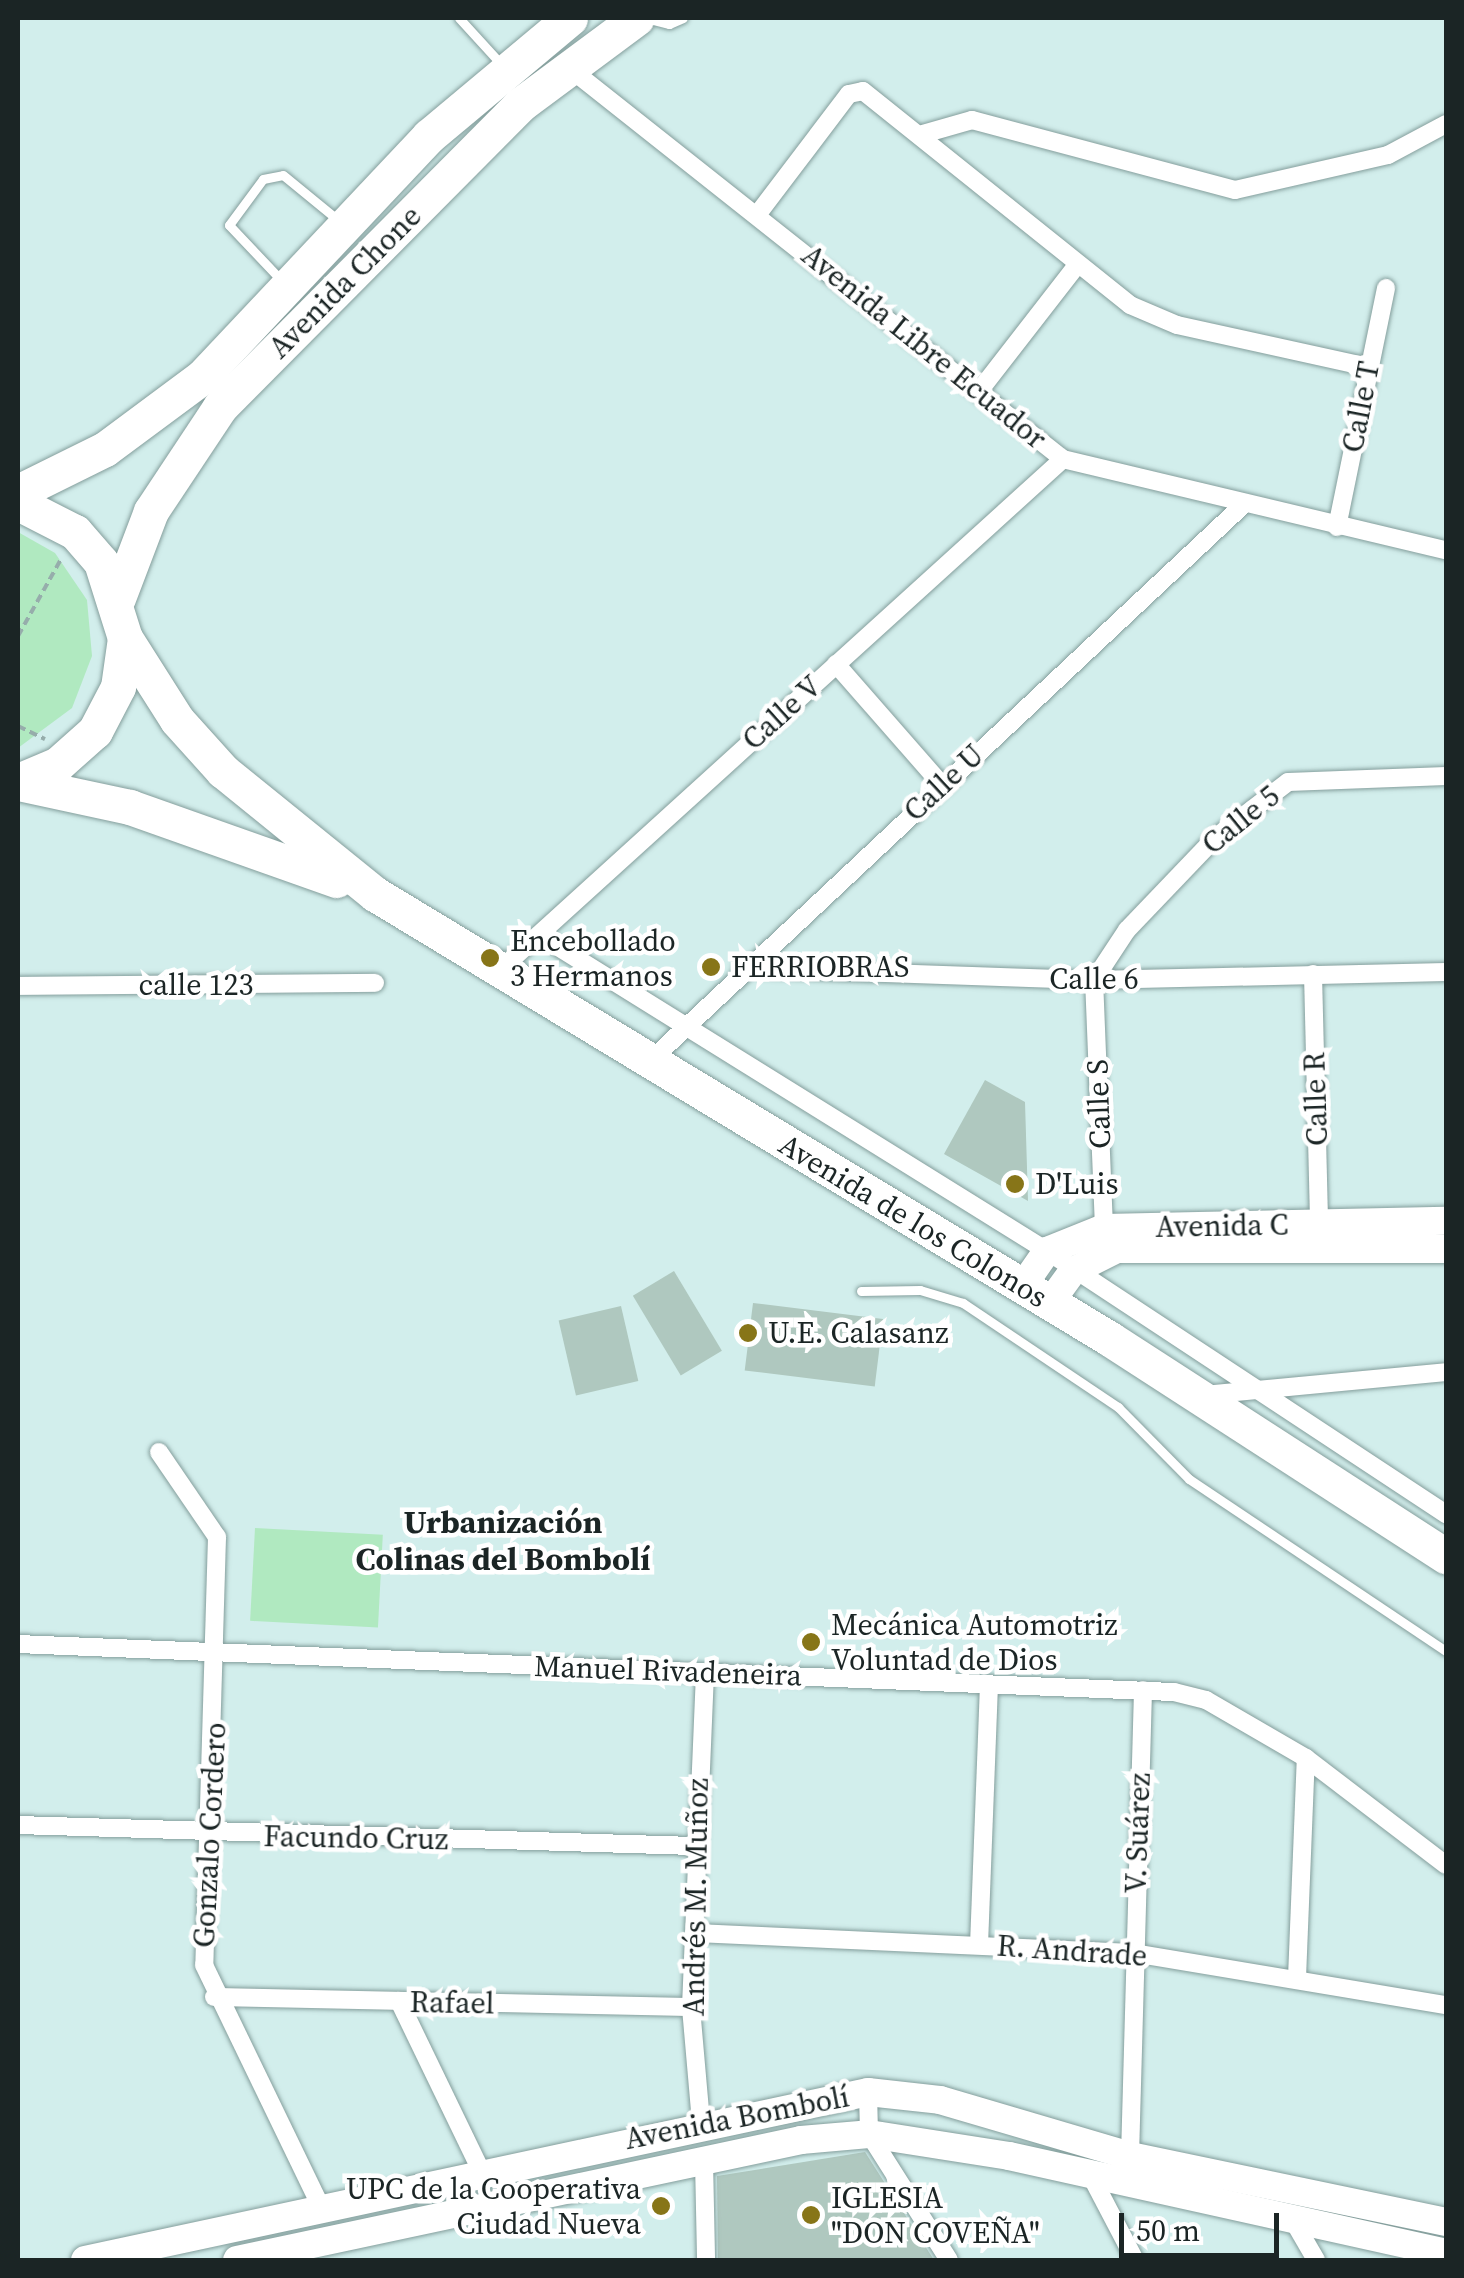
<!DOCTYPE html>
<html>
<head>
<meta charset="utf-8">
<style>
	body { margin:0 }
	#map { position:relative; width:1464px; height:2278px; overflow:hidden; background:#d2eeec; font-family:"Source Serif 4",serif }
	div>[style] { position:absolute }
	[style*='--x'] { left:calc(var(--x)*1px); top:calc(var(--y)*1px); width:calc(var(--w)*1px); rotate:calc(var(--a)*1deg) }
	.green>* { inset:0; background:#b0e9c0; transform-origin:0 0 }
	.building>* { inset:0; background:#afc8bf; transform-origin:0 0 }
	.path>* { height:4px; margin-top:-2px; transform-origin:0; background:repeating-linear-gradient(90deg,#96adab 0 8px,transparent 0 13px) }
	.roads { filter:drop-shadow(0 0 2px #849e9c) drop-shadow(0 0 2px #849e9c) }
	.lane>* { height:9px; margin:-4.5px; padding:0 4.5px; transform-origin:4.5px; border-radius:4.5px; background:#fff }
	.street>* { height:18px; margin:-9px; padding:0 9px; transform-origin:9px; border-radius:9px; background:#fff }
	.secondary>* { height:28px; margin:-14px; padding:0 14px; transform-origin:14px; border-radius:14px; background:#fff }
	.highway>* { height:35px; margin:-17.5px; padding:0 17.5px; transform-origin:17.5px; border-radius:17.5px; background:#fff }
	.dots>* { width:28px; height:28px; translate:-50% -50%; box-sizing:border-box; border:5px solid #fff; border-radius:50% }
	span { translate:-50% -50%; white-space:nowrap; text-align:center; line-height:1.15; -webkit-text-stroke:9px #fff; paint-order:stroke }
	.street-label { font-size:30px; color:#1b2525 }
	.poi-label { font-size:30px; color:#1b2525 }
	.left { translate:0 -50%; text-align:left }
	.right { translate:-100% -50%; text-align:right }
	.neighbourhood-label { font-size:32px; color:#1b2525; font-weight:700 }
	.frame { position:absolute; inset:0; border:20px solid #1b2525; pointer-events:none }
	.scale { position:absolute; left:1119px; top:2213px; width:160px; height:45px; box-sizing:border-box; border:5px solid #1b2525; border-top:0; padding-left:12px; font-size:30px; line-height:35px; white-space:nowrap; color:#1b2525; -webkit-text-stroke:8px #fff; paint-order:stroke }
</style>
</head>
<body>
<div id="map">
	<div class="green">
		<div style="clip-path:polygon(18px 532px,55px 553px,87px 600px,92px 656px,72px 708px,18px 748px)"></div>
		<div style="left:255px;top:1528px;width:128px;height:93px;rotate:3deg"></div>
	</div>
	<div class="building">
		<div style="clip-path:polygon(985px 1080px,1025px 1102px,1028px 1201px,944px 1154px)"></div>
		<div style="left:674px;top:1271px;width:93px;height:48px;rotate:59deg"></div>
		<div style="left:753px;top:1303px;width:131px;height:68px;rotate:7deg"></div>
		<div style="left:621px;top:1306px;width:77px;height:64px;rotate:77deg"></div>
		<div style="clip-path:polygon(865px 2152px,934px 2260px,718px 2260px,717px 2176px)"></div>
	</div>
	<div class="path">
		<div style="--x:18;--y:636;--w:88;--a:-60.8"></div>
		<div style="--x:18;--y:726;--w:30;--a:26"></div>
	</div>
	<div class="roads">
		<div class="lane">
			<div style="--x:459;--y:18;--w:62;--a:47.6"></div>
			<div style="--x:645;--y:18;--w:25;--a:14"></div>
			<div style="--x:669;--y:24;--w:15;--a:-23"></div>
			<div style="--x:282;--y:281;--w:77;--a:-133.4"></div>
			<div style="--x:229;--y:225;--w:57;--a:-53.5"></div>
			<div style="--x:263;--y:179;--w:20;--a:-11"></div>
			<div style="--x:283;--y:175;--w:71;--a:39.3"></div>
			<div style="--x:861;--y:1291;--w:59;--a:-1"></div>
			<div style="--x:920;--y:1290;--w:45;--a:16.8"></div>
			<div style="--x:963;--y:1303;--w:187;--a:33.9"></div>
			<div style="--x:1118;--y:1407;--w:101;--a:45.4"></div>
			<div style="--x:1189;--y:1479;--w:309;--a:33.8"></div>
		</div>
		<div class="street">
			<div style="--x:568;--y:67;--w:631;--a:38.38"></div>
			<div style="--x:1063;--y:459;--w:394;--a:13.4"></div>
			<div style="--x:923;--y:134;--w:51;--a:-15.9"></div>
			<div style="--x:972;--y:120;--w:272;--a:14.9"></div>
			<div style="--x:1235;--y:190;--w:157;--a:-12.9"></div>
			<div style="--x:1388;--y:155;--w:66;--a:-28.1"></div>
			<div style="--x:757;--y:215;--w:152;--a:-52.8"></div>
			<div style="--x:849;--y:94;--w:14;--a:-12"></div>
			<div style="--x:863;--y:91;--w:342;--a:38.7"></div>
			<div style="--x:1130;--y:305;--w:51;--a:23.1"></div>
			<div style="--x:1177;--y:325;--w:196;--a:12.4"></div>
			<div style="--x:980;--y:390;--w:158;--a:-52.2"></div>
			<div style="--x:1337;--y:527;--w:244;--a:-78.4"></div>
			<div style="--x:836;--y:664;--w:161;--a:48.8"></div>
			<div style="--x:539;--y:935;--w:598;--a:31.88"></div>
			<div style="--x:1047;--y:1251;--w:478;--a:33.4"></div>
			<div style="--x:502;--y:968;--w:757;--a:-42.22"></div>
			<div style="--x:742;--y:968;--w:352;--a:2"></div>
			<div style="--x:1094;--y:980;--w:352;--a:-1.3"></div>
			<div style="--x:1313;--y:974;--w:249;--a:88.6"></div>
			<div style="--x:18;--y:986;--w:357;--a:-0.5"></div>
			<div style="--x:649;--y:1062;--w:813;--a:-43.16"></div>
			<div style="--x:1104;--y:1228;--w:248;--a:-92.3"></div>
			<div style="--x:1094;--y:980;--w:60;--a:-56.6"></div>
			<div style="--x:1127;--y:930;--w:127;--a:-46.3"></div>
			<div style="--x:1215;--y:838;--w:92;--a:-37.5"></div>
			<div style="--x:1288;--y:782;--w:158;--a:-2.2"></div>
			<div style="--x:1204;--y:1395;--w:243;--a:-5.4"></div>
			<div style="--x:159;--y:1452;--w:103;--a:55.7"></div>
			<div style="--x:217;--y:1537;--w:428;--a:91.7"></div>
			<div style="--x:204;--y:1965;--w:271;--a:64.2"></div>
			<div style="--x:18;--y:1644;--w:1157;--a:2.38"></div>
			<div style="--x:1174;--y:1692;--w:33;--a:14"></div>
			<div style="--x:1206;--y:1700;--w:116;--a:30.1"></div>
			<div style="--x:1306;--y:1758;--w:176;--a:37.4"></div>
			<div style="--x:18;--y:1825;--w:676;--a:1.78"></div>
			<div style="--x:694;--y:1933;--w:440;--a:2.6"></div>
			<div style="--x:1134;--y:1953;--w:316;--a:9.5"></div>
			<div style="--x:979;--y:1945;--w:260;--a:-87.8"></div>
			<div style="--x:1297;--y:1978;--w:220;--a:-87.7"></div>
			<div style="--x:214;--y:1997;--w:477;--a:1.2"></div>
			<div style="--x:399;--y:2001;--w:191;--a:64.2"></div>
			<div style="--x:868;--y:2092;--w:42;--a:88.6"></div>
			<div style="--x:869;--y:2134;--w:149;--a:57.6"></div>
			<div style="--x:701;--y:2122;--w:115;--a:-95"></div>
			<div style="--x:691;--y:2007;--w:335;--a:-87.6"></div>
			<div style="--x:1130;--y:2156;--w:466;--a:-88.4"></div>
			<div style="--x:704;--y:2161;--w:99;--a:88.8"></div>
			<div style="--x:1091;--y:2176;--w:95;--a:62.4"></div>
			<div style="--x:1294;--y:2222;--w:44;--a:59.9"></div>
		</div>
		<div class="secondary">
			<div style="--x:1022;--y:1287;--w:44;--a:-55.2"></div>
			<div style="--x:1047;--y:1251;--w:61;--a:-22"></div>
			<div style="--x:1104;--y:1228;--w:342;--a:-1.2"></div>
			<div style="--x:1049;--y:1304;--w:41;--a:-54"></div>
			<div style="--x:1073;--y:1271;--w:49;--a:-26.6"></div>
			<div style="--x:1117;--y:1249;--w:329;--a:0"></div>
			<div style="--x:85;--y:2260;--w:801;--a:-12.11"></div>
			<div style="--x:868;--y:2092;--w:72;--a:6.3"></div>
			<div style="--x:940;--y:2100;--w:198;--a:16.4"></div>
			<div style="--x:1130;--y:2156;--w:323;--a:11.8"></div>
			<div style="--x:237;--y:2260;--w:577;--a:-12.01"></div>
			<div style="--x:801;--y:2140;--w:68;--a:-5"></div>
			<div style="--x:869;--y:2134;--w:142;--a:8.9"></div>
			<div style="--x:1009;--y:2156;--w:448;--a:12.5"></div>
		</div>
		<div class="highway">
			<div style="--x:18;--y:492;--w:97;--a:-26.3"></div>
			<div style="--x:105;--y:449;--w:121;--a:-36.6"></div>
			<div style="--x:202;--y:377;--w:331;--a:-46.7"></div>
			<div style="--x:429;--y:136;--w:184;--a:-39.9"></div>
			<div style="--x:18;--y:503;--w:64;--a:27"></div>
			<div style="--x:75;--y:532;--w:40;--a:49"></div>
			<div style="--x:101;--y:562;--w:80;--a:72.5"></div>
			<div style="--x:125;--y:638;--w:49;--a:98.1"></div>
			<div style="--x:118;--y:687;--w:50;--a:117.6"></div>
			<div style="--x:95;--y:731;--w:50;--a:138.3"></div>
			<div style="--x:58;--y:764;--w:43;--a:157"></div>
			<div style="--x:118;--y:598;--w:93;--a:-69.2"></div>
			<div style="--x:151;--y:511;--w:125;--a:-56.4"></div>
			<div style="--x:220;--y:407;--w:427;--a:-45.2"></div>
			<div style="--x:521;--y:104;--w:144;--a:-36.6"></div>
			<div style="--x:125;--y:638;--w:97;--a:57.6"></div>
			<div style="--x:177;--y:720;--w:69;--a:48"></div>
			<div style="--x:223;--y:771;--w:196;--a:39"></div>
			<div style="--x:375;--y:894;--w:859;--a:31.19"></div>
			<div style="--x:1110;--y:1339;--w:400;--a:32.9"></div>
			<div style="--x:18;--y:783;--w:115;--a:12.1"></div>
			<div style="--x:130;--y:807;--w:219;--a:19.5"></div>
		</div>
	</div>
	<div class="dots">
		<div style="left:490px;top:958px;background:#877518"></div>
		<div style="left:711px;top:967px;background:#877518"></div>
		<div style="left:1015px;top:1184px;background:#877518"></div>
		<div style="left:748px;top:1333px;background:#877518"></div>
		<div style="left:811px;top:1642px;background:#877518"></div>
		<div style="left:661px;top:2206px;background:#877518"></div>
		<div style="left:811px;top:2215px;background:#877518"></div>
	</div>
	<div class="street-label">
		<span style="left:345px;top:282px;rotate:-45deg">Avenida Chone</span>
		<span style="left:924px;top:347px;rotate:39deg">Avenida Libre Ecuador</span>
		<span style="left:1361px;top:407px;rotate:-79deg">Calle T</span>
		<span style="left:782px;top:713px;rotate:-42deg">Calle V</span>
		<span style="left:944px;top:783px;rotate:-43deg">Calle U</span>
		<span style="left:1241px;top:820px;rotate:-39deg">Calle 5</span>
		<span style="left:1094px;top:979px">Calle 6</span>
		<span style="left:196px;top:985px">calle 123</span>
		<span style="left:1316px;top:1099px;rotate:-92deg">Calle R</span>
		<span style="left:1099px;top:1104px;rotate:-92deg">Calle S</span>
		<span style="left:913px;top:1221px;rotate:31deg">Avenida de los Colonos</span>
		<span style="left:1222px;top:1226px;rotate:-1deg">Avenida C</span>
		<span style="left:668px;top:1671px;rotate:2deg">Manuel Rivadeneira</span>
		<span style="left:1138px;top:1833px;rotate:-88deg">V. Suárez</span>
		<span style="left:210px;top:1835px;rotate:-87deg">Gonzalo Cordero</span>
		<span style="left:356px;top:1838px;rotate:1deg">Facundo Cruz</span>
		<span style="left:696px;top:1897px;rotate:-89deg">Andrés M. Muñoz</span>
		<span style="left:1072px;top:1951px;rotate:4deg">R. Andrade</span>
		<span style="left:452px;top:2003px;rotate:1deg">Rafael</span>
		<span style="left:737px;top:2118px;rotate:-11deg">Avenida Bombolí</span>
	</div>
	<div class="poi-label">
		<span class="left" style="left:510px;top:958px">Encebollado<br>3 Hermanos</span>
		<span class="left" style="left:731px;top:967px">FERRIOBRAS</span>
		<span class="left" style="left:1035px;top:1184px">D'Luis</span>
		<span class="left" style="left:768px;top:1333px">U.E. Calasanz</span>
		<span class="left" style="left:831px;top:1642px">Mecánica Automotriz<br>Voluntad de Dios</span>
		<span class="right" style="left:641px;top:2206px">UPC de la Cooperativa<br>Ciudad Nueva</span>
		<span class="left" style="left:831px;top:2215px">IGLESIA<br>"DON COVEÑA"</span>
	</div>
	<div class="neighbourhood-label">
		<span style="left:503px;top:1541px">Urbanización<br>Colinas del Bombolí</span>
	</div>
	<div class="frame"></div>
	<div class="scale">50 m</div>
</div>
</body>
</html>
